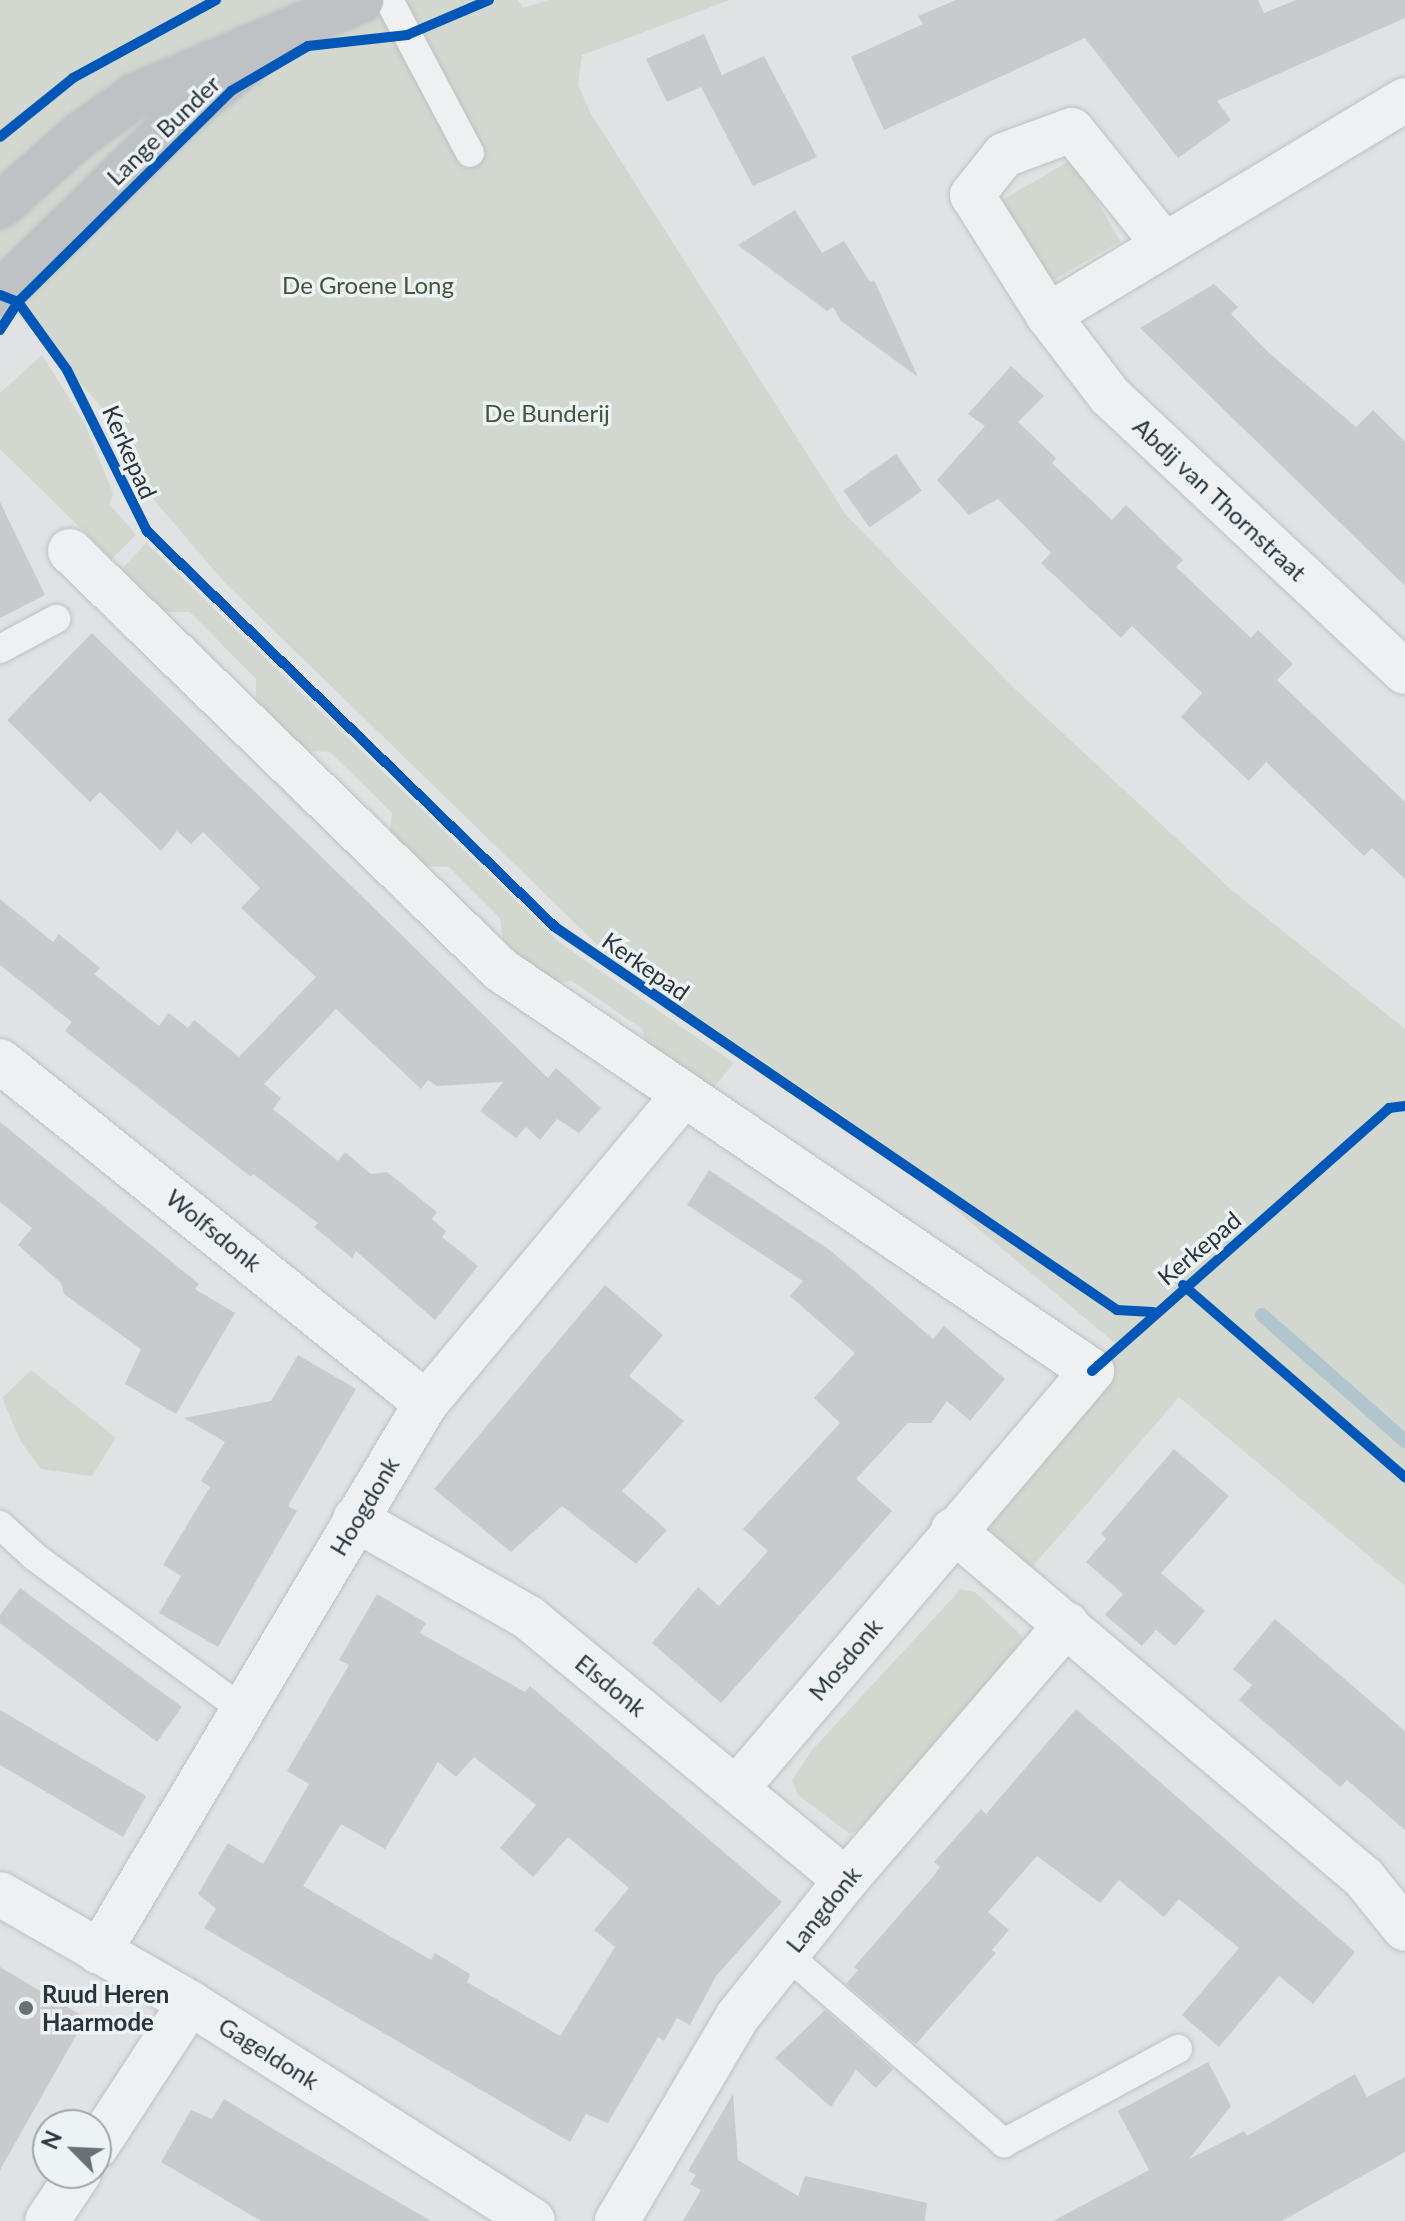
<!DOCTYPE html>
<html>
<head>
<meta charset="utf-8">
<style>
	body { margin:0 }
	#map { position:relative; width:1405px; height:2221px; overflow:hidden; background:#e0e2e4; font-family:Lato,sans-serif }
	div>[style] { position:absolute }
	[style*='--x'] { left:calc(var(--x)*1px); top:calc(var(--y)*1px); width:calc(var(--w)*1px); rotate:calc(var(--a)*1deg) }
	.green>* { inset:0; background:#d2d8d0; transform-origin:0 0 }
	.stream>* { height:14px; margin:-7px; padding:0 7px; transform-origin:7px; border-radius:7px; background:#b0c5cd }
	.building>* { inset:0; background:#c8cbcd; transform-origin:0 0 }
	.roads { filter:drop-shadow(0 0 2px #bec0c2) drop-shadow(0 0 2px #bec0c2) }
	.lane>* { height:28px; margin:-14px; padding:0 14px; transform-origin:14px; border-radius:14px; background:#eff0f2 }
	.street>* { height:44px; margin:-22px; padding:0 22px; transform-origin:22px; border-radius:22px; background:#eff0f2 }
	.secondary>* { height:44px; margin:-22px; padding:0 22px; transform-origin:22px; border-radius:22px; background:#bec2c4 }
	.cycleway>* { height:10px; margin:-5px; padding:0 5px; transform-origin:5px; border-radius:5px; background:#0057b8 }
	.dots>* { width:22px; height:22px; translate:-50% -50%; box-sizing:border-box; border:4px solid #edf2f4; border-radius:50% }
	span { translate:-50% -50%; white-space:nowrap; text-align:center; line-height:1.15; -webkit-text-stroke:7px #edf2f4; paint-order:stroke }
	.street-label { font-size:24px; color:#29343c }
	.park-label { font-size:24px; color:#445638 }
	.poi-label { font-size:24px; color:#29343c; font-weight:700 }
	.left { translate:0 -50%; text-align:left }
	.north { position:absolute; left:32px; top:2109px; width:80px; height:80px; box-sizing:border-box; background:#edf2f4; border:2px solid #9fa6aa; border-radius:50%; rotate:294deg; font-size:22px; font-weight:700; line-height:32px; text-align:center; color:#29343c }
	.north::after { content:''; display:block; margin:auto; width:28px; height:36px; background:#697177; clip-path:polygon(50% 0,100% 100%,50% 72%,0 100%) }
</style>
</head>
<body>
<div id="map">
	<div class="green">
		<div style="clip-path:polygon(0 0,518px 0,523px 8px,548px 0,730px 0,582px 55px,578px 85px,591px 114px,846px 515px,1012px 686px,1233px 891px,1405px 1029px,1405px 1586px,1179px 1397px,1028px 1572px,992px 1543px,986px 1528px,1110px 1372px,1111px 1359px,1122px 1349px,845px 1117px,614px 961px,225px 583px,148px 493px,107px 413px,0 295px)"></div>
		<div style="left:1073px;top:159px;width:95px;height:85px;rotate:60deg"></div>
		<div style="clip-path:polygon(42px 355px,84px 422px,113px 493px,109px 504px,136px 535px,112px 559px,0 449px,0 393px)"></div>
		<div style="clip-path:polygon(146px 543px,560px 943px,734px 1063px,710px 1092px,648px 1050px,642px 1029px,572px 981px,547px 984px,503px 940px,500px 918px,449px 867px,424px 866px,390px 832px,392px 813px,330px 752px,307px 751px,256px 699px,256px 679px,190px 612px,165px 612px,122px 569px)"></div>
		<div style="clip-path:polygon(31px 1370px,116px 1438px,92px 1476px,41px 1469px,21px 1442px,2px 1398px)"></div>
		<div style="clip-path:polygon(961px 1589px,975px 1592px,1022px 1636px,1020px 1648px,864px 1826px,850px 1834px,798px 1795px,792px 1780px,813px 1749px)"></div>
	</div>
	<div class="stream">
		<div style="--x:1262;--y:1315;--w:191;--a:41.4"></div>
	</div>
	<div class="building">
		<div style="clip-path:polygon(956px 0,1258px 0,1264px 13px,1296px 0,1405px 0,1405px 18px,1217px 101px,1231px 120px,1178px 158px,1085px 38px,884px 130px,851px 57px,923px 24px,918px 16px)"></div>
		<div style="clip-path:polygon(704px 34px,722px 75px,764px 56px,817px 157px,753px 186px,701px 87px,667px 102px,646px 59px)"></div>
		<div style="clip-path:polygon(795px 210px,822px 253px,844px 241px,870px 282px,874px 280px,918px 377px,841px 321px,833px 307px,827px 311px,738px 245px)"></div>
		<div style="clip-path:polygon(1214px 284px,1238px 307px,1231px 314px,1268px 352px,1356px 427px,1373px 410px,1405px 442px,1405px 586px,1140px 328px)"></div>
		<div style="clip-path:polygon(1011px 366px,1044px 396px,1018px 422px,1056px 458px,1052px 463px,1112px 520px,1126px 505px,1183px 560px,1176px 567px,1251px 638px,1258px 630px,1293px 664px,1277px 680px,1405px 802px,1405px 879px,1372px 848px,1364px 856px,1266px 762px,1249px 781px,1181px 717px,1202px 693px,1132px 626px,1121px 638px,1041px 563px,1051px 553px,998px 499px,969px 515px,937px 480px,985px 426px,968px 414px)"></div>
		<div style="left:896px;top:454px;width:45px;height:64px;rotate:55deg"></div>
		<div style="clip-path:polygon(0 502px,45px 595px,0 618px)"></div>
		<div style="clip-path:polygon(92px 633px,548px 1078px,556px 1068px,601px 1108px,579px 1133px,557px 1119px,540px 1140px,526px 1127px,516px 1138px,480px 1111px,503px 1082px,437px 1086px,428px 1080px,421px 1089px,336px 1009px,264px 1084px,281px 1098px,273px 1109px,338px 1161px,345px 1152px,371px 1174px,387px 1172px,437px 1212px,432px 1219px,446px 1231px,442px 1237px,478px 1266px,435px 1320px,356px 1251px,352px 1258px,314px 1227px,318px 1223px,253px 1174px,251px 1177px,65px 1031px,72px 1022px,0 965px,0 899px,53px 942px,59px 934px,100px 968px,94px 974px,159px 1026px,169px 1013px,188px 1028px,194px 1020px,239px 1057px,316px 977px,241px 908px,260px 888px,203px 832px,191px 844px,177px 831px,161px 851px,100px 792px,90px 802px,7px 720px)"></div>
		<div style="clip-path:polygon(0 1122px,199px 1284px,195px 1289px,235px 1313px,176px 1414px,125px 1384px,141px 1349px,64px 1294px,61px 1283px,18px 1245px,32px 1228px,0 1202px)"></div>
		<div style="clip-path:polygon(709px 1170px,831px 1251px,933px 1339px,944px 1326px,1005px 1379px,970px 1421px,947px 1401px,931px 1423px,908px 1423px,856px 1479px,892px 1511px,721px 1703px,652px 1643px,698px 1587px,719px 1606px,768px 1551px,743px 1529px,840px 1423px,814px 1398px,855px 1353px,790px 1296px,803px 1281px,687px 1205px)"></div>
		<div style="clip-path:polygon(605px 1285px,663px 1335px,629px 1376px,684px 1421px,622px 1491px,667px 1530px,636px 1564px,562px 1506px,511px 1552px,434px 1489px)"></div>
		<div style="clip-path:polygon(298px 1355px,356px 1389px,288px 1506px,297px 1511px,218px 1647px,159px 1613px,181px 1576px,163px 1565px,210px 1487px,201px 1481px,225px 1442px,184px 1418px,271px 1401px)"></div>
		<div style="clip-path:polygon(1174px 1449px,1229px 1496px,1161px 1573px,1205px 1611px,1175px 1646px,1156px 1630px,1142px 1646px,1105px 1615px,1123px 1594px,1086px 1562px,1106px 1539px,1101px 1534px)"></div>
		<div style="clip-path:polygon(20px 1588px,182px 1707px,157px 1742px,0 1623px,0 1615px)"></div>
		<div style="clip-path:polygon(evenodd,377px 1594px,426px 1623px,420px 1633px,525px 1692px,530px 1686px,782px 1902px,716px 1976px,690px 2025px,677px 2018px,664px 2041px,658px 2037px,608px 2123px,586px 2114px,570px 2142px,204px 1928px,216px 1909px,198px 1894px,228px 1843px,263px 1864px,309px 1784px,287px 1771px,349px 1665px,339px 1660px,377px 1594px,474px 1757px,536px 1805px,500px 1848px,533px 1877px,568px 1837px,629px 1888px,594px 1930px,615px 1947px,560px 2036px,467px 1982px,470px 1974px,435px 1953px,431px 1960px,303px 1886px,341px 1824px,385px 1849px,438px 1762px,456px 1777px,474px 1757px)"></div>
		<div style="clip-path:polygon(1275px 1619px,1405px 1731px,1405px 1830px,1347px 1780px,1340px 1787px,1239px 1700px,1252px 1685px,1233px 1669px)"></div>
		<div style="clip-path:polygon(1076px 1709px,1355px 1952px,1313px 2004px,1279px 1976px,1219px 2047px,1182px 2015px,1239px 1948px,1179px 1899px,1164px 1917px,1119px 1880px,1100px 1903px,1037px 1856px,988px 1912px,1009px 1930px,992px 1950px,996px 1953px,916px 2044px,846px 1984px,858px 1970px,854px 1967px,936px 1873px,940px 1867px,934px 1862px,981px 1809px,986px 1814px)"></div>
		<div style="clip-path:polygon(0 1710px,146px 1796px,123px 1837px,0 1765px)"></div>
		<div style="clip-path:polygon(0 1967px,86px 2018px,0 2170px)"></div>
		<div style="clip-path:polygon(825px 2010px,893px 2069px,876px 2088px,856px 2070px,831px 2107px,775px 2058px)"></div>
		<div style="clip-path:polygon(1208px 2062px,1231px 2106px,1189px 2159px,1244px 2131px,1247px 2136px,1355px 2074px,1367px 2097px,1405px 2077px,1405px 2152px,1282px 2221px,1053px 2221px,1149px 2170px,1118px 2111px)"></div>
		<div style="clip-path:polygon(733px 2094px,738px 2160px,798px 2196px,805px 2176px,927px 2203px,925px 2221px,683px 2221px,701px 2190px,690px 2184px,696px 2175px,688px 2171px)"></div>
		<div style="clip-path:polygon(224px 2099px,295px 2142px,431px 2221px,261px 2221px,161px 2162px,191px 2110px,212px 2119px)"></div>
	</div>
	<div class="roads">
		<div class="lane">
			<div style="--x:389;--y:0;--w:173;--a:62.1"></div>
			<div style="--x:0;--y:649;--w:64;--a:-28.2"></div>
			<div style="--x:0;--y:1525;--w:47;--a:42.4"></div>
			<div style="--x:35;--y:1557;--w:257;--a:36.3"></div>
			<div style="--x:786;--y:1954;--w:289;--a:40.9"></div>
			<div style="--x:1004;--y:2143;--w:198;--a:-28.4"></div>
		</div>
		<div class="street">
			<div style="--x:1405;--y:100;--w:417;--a:148.9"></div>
			<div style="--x:1048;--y:315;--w:102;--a:52.6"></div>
			<div style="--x:1110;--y:396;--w:404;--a:43.1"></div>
			<div style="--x:1048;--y:315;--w:142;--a:-122.3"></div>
			<div style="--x:972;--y:195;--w:51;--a:-51.3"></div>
			<div style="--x:1004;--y:155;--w:72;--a:-20.2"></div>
			<div style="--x:1072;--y:130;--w:144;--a:51.2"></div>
			<div style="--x:70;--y:551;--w:601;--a:44.19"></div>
			<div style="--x:501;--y:970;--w:714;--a:34.16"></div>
			<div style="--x:1092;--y:1371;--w:548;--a:130.41"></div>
			<div style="--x:0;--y:1061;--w:546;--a:38.76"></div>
			<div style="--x:355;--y:1519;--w:200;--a:29.6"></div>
			<div style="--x:529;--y:1618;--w:411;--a:39.6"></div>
			<div style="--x:953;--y:1530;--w:539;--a:40.26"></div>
			<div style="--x:1364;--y:1878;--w:65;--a:51.2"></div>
			<div style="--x:0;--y:1894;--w:219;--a:29.8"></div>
			<div style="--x:190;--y:2003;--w:406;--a:32.4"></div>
			<div style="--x:99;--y:1952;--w:639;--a:-59.22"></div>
			<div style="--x:426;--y:1403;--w:399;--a:-50.1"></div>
			<div style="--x:96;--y:2147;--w:172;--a:-56.9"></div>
			<div style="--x:47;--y:2221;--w:58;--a:-56.3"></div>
			<div style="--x:617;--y:2221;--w:237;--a:-59.5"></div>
			<div style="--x:737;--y:2017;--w:175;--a:-51.5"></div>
			<div style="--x:846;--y:1880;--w:338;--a:-49.2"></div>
		</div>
		<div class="secondary">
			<div style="--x:0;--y:206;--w:107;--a:-41.6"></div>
			<div style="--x:80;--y:135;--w:67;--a:-35.3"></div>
			<div style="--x:135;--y:96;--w:246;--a:-23"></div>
			<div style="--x:0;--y:294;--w:263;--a:-44.4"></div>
			<div style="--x:188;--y:110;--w:75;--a:-39"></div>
		</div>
	</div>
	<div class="cycleway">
		<div style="--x:0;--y:137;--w:94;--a:-38.9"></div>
		<div style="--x:73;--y:78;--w:163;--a:-28.6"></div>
		<div style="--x:0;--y:295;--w:19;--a:21"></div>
		<div style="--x:18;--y:302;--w:84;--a:54.2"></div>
		<div style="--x:67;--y:370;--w:180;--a:63.6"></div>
		<div style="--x:147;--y:531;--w:569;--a:44.14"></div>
		<div style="--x:555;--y:927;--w:680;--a:34.27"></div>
		<div style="--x:1117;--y:1310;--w:36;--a:3"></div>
		<div style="--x:0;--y:330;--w:33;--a:-57"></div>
		<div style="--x:18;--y:302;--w:300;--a:-44.7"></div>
		<div style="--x:231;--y:91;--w:89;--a:-30.3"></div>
		<div style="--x:308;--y:46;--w:100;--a:-6.3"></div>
		<div style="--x:407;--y:35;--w:89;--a:-23.1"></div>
		<div style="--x:1183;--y:1285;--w:294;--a:40.9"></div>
		<div style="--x:1092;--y:1371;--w:397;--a:-41.5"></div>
		<div style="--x:1389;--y:1108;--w:16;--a:-7"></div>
	</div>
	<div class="dots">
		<div style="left:26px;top:2008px;background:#697177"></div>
	</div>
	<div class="street-label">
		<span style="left:163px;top:130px;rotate:-44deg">Lange Bunder</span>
		<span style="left:130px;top:452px;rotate:66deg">Kerkepad</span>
		<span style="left:1220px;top:499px;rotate:43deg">Abdij van Thornstraat</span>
		<span style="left:646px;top:966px;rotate:35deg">Kerkepad</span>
		<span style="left:214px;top:1230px;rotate:39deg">Wolfsdonk</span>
		<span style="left:1199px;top:1248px;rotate:-40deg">Kerkepad</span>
		<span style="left:364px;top:1506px;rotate:-59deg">Hoogdonk</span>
		<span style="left:845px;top:1659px;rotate:-50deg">Mosdonk</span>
		<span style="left:611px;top:1685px;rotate:39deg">Elsdonk</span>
		<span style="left:823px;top:1909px;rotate:-51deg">Langdonk</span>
		<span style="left:269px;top:2053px;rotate:32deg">Gageldonk</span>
	</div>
	<div class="park-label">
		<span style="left:368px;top:285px">De Groene Long</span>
		<span style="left:547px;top:413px">De Bunderij</span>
	</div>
	<div class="poi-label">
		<span class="left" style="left:42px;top:2008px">Ruud Heren<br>Haarmode</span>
	</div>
	<div class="north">N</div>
</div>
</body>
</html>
